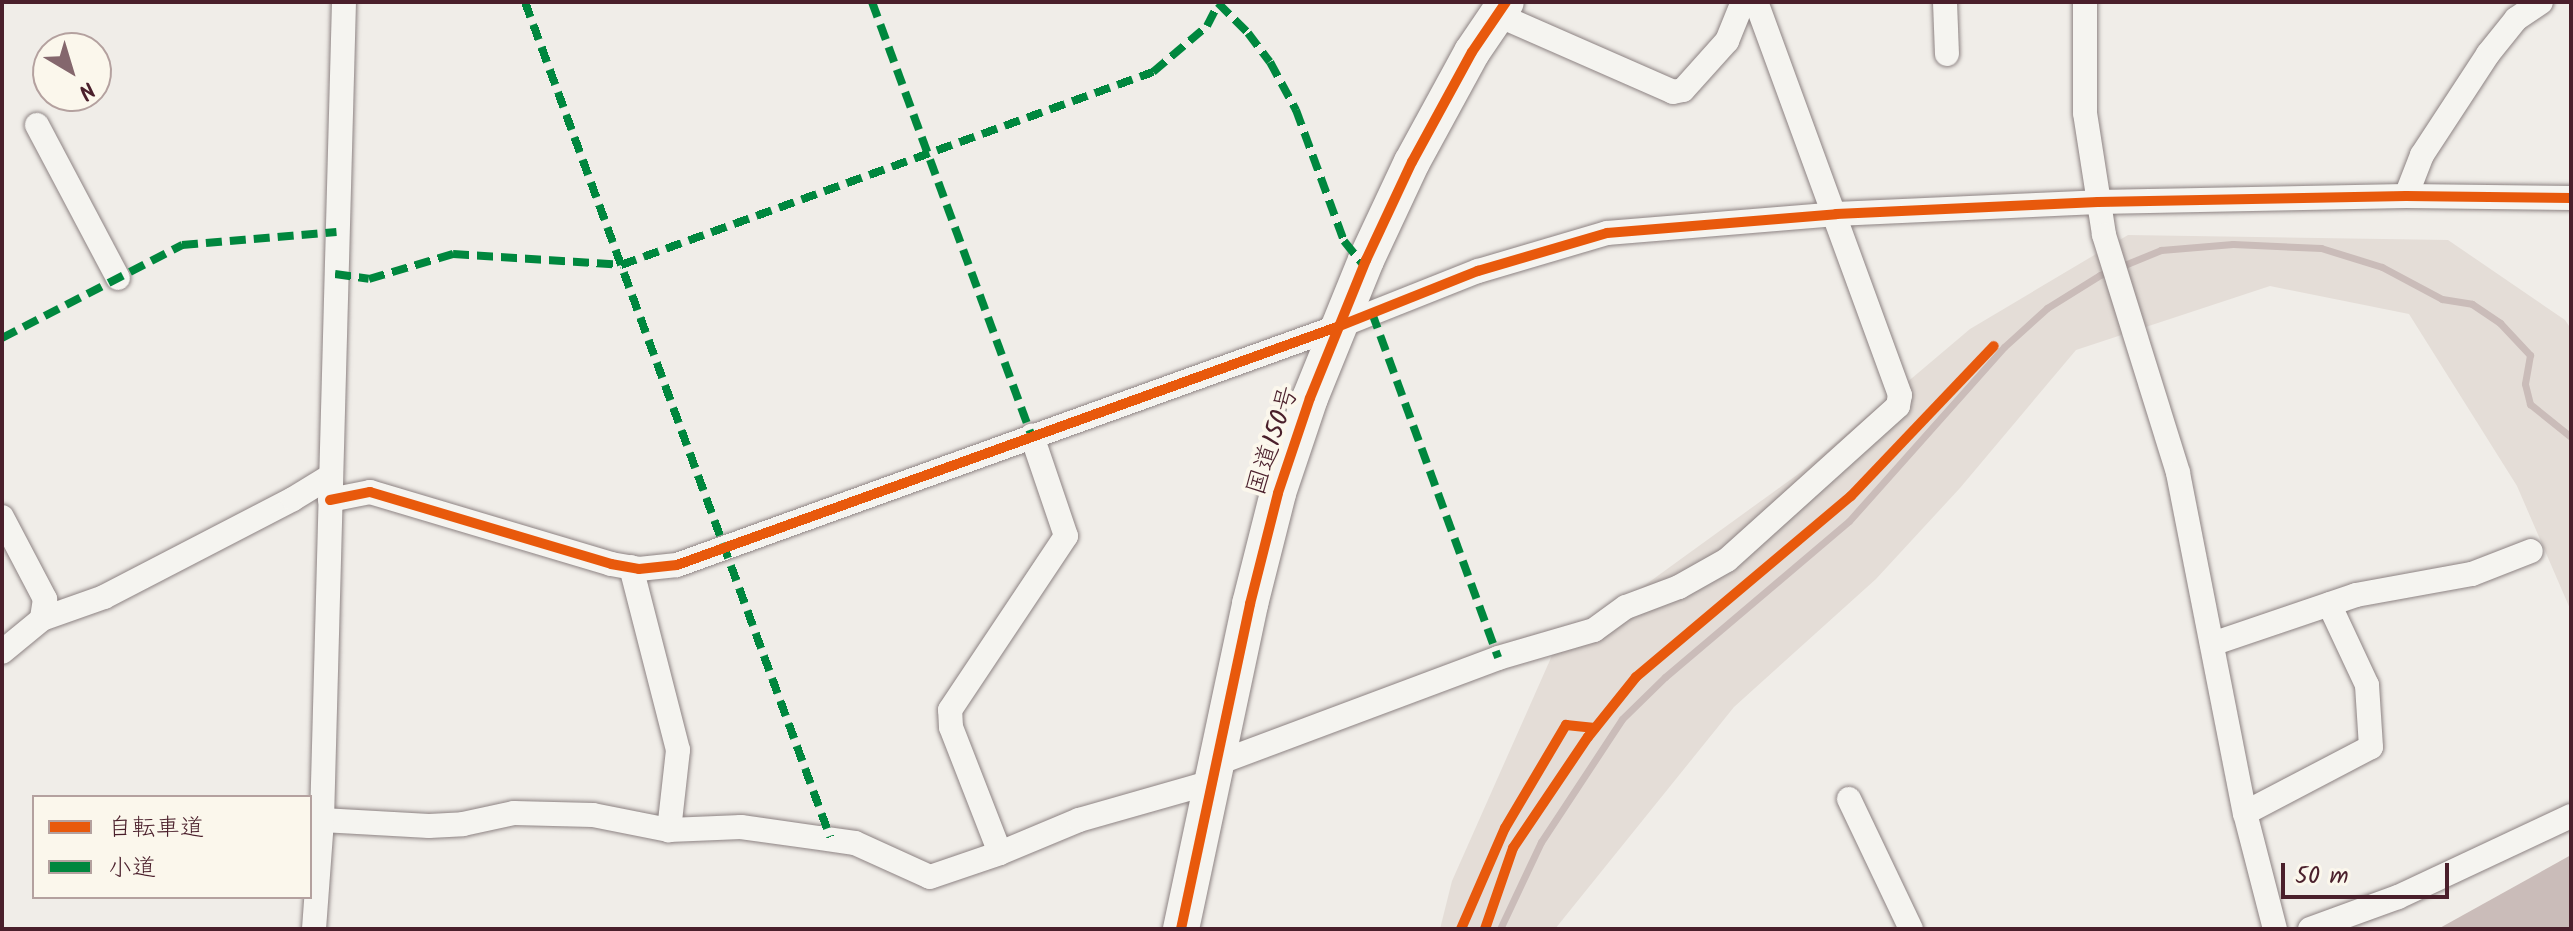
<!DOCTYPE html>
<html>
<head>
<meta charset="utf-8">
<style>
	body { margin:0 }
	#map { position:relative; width:2573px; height:931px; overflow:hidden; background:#f0ede8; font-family:Kalam,"Klee One",sans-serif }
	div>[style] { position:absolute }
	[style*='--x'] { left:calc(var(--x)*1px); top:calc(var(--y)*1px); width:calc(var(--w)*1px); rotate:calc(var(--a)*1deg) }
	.green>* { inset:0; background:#e4ddd7 }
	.water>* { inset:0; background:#cabcb9 }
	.stream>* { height:7px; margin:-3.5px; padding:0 3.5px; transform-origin:3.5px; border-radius:3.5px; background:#cabcb9 }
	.roads { filter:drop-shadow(0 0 2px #8d8383) drop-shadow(0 0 2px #8d8383) }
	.minor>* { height:24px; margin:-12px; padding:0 12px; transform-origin:12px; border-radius:12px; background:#f5f4f0 }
	.highway>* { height:36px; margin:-18px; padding:0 18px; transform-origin:18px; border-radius:18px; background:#f5f4f0 }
	.quiet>* { height:8px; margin-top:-4px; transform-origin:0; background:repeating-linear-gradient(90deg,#00873e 0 16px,transparent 0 24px) }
	.cycleway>* { height:10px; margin:-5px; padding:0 5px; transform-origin:5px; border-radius:5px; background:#e8590c }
	span { translate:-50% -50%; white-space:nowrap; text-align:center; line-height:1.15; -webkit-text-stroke:8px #fbf7ec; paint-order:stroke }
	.street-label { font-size:26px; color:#4a1f2b }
	.frame { position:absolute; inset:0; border:4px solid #4a1f2b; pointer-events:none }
	.legend { position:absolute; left:32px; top:795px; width:280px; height:104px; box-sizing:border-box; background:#fbf7ec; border:2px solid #b4a19f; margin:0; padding:10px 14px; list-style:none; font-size:24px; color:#4a1f2b }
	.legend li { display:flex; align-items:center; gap:16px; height:40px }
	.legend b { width:40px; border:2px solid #b4a19f }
	.north { position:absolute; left:32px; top:32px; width:80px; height:80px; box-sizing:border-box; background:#fbf7ec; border:2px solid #b4a19f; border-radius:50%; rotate:142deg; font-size:22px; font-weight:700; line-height:32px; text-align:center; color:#4a1f2b }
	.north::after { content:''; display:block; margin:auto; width:28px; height:36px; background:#84676d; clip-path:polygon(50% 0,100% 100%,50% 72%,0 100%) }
	.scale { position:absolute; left:2281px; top:863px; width:168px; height:36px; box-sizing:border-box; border:4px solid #4a1f2b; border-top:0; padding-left:10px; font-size:24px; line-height:28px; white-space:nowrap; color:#4a1f2b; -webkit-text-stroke:6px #fbf7ec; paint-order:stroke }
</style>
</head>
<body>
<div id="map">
	<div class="green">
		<div style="clip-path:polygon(2128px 235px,2448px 240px,2565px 320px,2571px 329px,2571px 611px,2517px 486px,2409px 314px,2270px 286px,2076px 350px,1960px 488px,1876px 579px,1734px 707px,1555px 929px,1440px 929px,1452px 881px,1554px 651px,1801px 472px,1970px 329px)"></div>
	</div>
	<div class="water">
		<div style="clip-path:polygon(2571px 855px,2571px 929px,2438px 929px)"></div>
	</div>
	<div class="stream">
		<div style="--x:1500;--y:929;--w:96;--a:-64.8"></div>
		<div style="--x:1541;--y:842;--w:147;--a:-56.6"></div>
		<div style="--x:1622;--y:719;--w:60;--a:-44.3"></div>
		<div style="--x:1665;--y:677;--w:241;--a:-40.3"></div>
		<div style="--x:1849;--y:521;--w:233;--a:-48.3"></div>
		<div style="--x:2004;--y:347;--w:58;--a:-42.2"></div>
		<div style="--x:2047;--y:308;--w:62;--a:-31.9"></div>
		<div style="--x:2100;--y:275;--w:66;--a:-22.3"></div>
		<div style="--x:2161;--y:250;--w:72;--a:-4.8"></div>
		<div style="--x:2233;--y:244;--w:88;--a:2.6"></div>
		<div style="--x:2321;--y:248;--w:64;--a:17.3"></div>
		<div style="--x:2382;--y:267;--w:68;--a:28.1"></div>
		<div style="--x:2442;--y:299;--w:30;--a:9"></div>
		<div style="--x:2472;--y:304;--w:34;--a:34"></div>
		<div style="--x:2500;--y:323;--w:44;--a:46.8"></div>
		<div style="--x:2530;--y:355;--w:29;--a:100"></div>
		<div style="--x:2525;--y:384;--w:21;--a:76"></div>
		<div style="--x:2530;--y:404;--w:53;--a:38.8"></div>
	</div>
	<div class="roads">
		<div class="minor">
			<div style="--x:1945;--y:2;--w:52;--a:87.8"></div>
			<div style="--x:2085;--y:2;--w:111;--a:90"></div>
			<div style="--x:2085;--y:113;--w:123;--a:81.1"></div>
			<div style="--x:2104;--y:235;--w:249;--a:72.7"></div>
			<div style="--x:2178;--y:473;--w:347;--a:78.9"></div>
			<div style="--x:2245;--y:813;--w:120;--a:75.5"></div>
			<div style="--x:1498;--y:15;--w:191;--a:23.7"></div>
			<div style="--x:1673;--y:92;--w:10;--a:-11"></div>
			<div style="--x:1683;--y:90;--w:66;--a:-48.1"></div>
			<div style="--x:1727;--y:41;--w:37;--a:-68"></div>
			<div style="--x:1741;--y:7;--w:9;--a:-36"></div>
			<div style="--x:37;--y:125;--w:173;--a:62.1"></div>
			<div style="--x:2406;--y:196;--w:44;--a:-68.7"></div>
			<div style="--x:2422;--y:155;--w:121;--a:-56.8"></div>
			<div style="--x:2488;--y:54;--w:45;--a:-51.3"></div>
			<div style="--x:2516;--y:19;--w:30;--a:-34"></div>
			<div style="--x:330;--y:500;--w:41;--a:-11.3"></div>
			<div style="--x:370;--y:492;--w:252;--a:16.6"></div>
			<div style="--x:611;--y:564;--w:28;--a:10"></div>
			<div style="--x:639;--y:569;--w:38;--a:-6"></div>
			<div style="--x:677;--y:565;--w:702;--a:-19.83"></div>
			<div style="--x:1337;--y:327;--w:152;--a:-21.7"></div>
			<div style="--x:1478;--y:271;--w:134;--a:-16.4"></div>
			<div style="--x:1607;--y:233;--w:230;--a:-4.7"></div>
			<div style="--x:1836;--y:214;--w:262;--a:-2.6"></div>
			<div style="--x:2098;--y:202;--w:308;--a:-1.1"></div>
			<div style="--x:2406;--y:196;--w:165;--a:0.7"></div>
			<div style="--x:2;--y:517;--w:93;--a:62.3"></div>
			<div style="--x:45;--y:599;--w:20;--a:99"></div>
			<div style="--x:631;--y:567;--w:189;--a:75.6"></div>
			<div style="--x:678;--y:750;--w:81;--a:96.4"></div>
			<div style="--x:2212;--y:644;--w:152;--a:-18.8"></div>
			<div style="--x:2356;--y:595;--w:118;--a:-10.3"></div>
			<div style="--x:2472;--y:574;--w:63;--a:-21.3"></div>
			<div style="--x:2;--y:652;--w:52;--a:-39.5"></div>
			<div style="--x:42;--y:619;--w:66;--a:-19.5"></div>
			<div style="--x:104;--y:597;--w:213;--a:-27.4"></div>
			<div style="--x:293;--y:499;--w:42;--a:-31.4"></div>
			<div style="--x:1215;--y:764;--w:302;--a:-20.5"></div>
			<div style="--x:1498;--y:658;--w:100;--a:-16.3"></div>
			<div style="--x:1594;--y:630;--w:39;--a:-36"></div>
			<div style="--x:1626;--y:607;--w:57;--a:-20.7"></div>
			<div style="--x:1679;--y:587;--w:55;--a:-29.4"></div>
			<div style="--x:1727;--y:560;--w:230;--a:-42"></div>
			<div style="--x:1898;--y:406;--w:11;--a:-80"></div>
			<div style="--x:1900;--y:395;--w:419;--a:-110.1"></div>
			<div style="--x:1849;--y:799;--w:144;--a:64.5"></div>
			<div style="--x:2245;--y:813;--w:142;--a:-27.6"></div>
			<div style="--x:2371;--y:747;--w:62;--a:-93.7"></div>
			<div style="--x:2367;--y:685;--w:89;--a:-115.1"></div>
			<div style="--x:322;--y:820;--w:107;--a:3.2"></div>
			<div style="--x:429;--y:826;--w:34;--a:-3"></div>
			<div style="--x:463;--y:824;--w:52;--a:-12.2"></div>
			<div style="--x:514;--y:813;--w:79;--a:1.5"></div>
			<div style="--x:593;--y:815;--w:77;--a:11.2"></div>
			<div style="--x:669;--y:830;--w:72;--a:-2.4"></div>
			<div style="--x:741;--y:827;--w:115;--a:8"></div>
			<div style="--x:855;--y:843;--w:82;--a:24.4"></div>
			<div style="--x:930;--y:877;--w:74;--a:-18.9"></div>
			<div style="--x:1000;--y:853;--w:86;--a:-22.7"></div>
			<div style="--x:1079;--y:820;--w:138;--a:-15.9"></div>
			<div style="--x:1000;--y:853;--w:135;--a:-111.3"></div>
			<div style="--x:951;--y:727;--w:17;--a:-93"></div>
			<div style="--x:950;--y:710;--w:209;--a:-56.3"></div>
			<div style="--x:1066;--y:536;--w:106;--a:-108.8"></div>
			<div style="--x:314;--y:929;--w:109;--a:-85.8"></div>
			<div style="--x:322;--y:820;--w:818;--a:-88.46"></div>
			<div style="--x:2310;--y:929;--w:94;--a:-20"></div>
			<div style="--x:2398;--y:897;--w:191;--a:-25.1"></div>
		</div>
		<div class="highway">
			<div style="--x:1181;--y:929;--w:332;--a:-78"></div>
			<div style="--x:1250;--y:604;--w:114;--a:-75.8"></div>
			<div style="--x:1278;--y:493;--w:100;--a:-71.4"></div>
			<div style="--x:1310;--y:398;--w:149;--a:-67.9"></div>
			<div style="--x:1366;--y:260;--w:108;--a:-64.9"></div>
			<div style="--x:1412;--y:162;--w:125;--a:-61.4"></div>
			<div style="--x:1472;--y:52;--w:60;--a:-55.8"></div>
		</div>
	</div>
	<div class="quiet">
		<div style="--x:525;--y:2;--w:889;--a:69.93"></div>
		<div style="--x:872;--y:2;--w:463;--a:69.8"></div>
		<div style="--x:1218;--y:3;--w:42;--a:45"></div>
		<div style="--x:1248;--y:33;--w:36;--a:53"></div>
		<div style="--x:1270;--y:62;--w:55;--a:61.6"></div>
		<div style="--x:1296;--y:110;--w:140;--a:69.9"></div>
		<div style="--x:1344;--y:241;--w:32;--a:51"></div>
		<div style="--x:335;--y:274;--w:34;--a:8"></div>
		<div style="--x:369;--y:279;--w:88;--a:-16.6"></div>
		<div style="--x:453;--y:254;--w:168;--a:3.7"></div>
		<div style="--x:621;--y:265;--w:566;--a:-19.94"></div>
		<div style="--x:1153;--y:72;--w:71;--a:-40.4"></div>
		<div style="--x:1207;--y:26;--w:27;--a:-63"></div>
		<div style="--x:1372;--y:313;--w:367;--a:69.9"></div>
		<div style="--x:2;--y:338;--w:203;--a:-27.3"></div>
		<div style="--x:182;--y:245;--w:155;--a:-4.8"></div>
	</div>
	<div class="cycleway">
		<div style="--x:330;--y:500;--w:41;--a:-11.3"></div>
		<div style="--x:370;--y:492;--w:252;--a:16.6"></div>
		<div style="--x:611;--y:564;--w:28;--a:10"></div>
		<div style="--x:639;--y:569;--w:38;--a:-6"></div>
		<div style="--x:677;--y:565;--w:702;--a:-19.83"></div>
		<div style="--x:1337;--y:327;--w:152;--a:-21.7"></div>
		<div style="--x:1478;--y:271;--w:134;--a:-16.4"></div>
		<div style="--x:1607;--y:233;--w:230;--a:-4.7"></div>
		<div style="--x:1836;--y:214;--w:262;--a:-2.6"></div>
		<div style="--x:2098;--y:202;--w:308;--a:-1.1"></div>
		<div style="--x:2406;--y:196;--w:165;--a:0.7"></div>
		<div style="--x:1181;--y:929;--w:332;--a:-78"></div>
		<div style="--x:1250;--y:604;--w:114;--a:-75.8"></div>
		<div style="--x:1278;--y:493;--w:100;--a:-71.4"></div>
		<div style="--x:1310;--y:398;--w:149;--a:-67.9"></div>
		<div style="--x:1366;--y:260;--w:108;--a:-64.9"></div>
		<div style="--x:1412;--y:162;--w:125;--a:-61.4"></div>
		<div style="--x:1472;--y:52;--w:60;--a:-55.8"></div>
		<div style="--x:1461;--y:929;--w:110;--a:-66.5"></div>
		<div style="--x:1505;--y:828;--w:120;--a:-59.4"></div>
		<div style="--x:1566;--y:725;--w:29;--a:6"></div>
		<div style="--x:1485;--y:929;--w:86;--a:-70.9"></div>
		<div style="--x:1513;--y:848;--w:134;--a:-56"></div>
		<div style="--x:1588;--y:737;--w:77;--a:-51.3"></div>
		<div style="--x:1636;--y:677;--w:281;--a:-40.1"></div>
		<div style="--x:1851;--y:496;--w:207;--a:-46.4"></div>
	</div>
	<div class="street-label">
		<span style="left:1274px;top:441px;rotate:-72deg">国道150号</span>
	</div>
	<div class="frame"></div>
	<ul class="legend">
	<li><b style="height:10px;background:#e8590c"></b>自転車道</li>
	<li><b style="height:10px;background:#00873e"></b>小道</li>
	</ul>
	<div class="north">N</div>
	<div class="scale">50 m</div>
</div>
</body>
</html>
